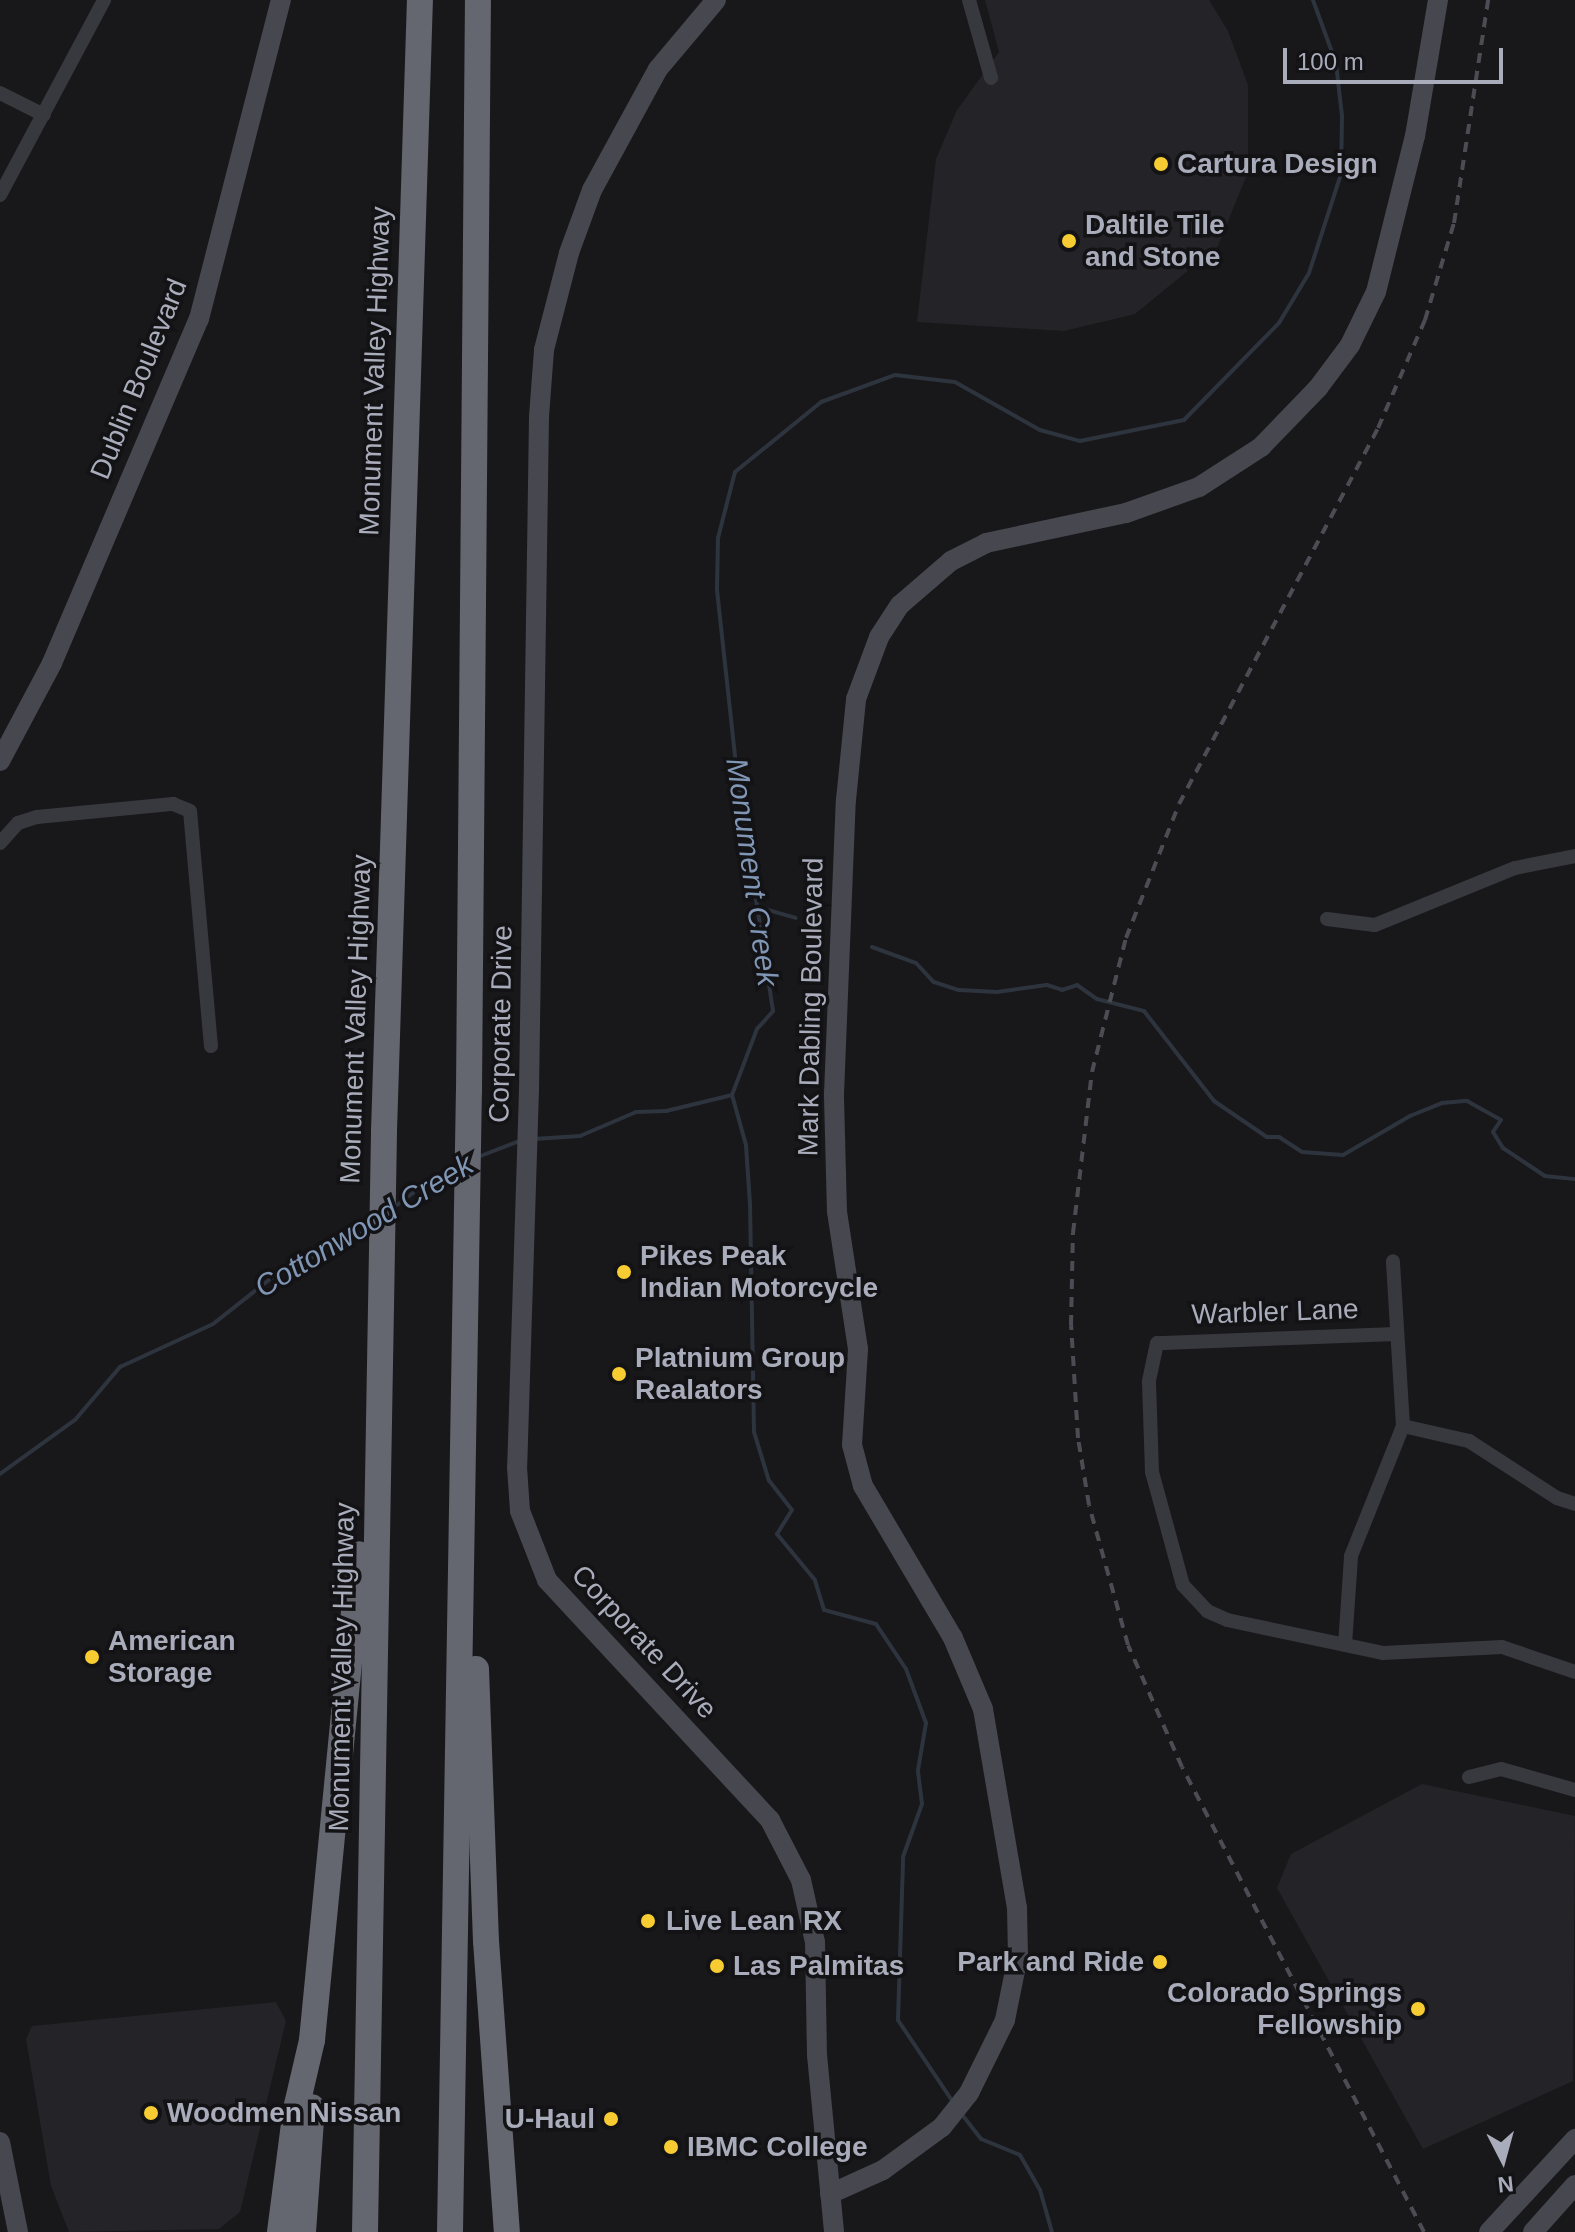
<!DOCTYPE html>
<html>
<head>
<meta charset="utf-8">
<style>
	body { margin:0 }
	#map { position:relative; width:1575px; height:2232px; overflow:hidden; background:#18171a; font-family:Arial,sans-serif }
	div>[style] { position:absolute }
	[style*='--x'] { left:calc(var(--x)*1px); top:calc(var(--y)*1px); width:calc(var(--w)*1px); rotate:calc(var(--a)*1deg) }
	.built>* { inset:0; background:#242327 }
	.stream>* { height:4px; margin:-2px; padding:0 2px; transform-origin:2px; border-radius:2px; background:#2d343e }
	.street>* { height:14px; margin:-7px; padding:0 7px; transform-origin:7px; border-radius:7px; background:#38393f }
	.secondary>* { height:20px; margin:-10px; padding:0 10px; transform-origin:10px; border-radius:10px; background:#46474f }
	.highway>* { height:26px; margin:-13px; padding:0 13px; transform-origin:13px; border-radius:13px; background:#646670 }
	.rail>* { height:4px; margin-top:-2px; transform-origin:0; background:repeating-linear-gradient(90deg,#4b4c54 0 10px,transparent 0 18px) }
	.dots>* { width:22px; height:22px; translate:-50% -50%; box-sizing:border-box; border:4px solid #131215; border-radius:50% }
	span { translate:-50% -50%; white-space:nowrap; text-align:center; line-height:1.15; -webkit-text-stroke:7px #131215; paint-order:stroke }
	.poi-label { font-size:28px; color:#a9acba; font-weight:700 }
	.left { translate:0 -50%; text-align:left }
	.right { translate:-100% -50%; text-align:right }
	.street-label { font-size:28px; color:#a9acba }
	.water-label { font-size:30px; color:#8096b5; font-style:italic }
	.north { position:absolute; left:1463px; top:2120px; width:80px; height:80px; -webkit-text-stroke:6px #131215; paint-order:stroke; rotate:174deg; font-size:22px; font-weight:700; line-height:32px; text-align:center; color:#a9acba }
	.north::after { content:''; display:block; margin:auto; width:28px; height:36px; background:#a9acba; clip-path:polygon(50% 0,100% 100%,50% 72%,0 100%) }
	.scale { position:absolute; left:1283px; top:48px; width:220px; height:36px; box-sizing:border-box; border:4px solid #a9acba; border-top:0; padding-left:10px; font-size:24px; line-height:28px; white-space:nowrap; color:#a9acba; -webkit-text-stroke:6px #131215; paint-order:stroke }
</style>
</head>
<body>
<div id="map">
	<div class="built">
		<div style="clip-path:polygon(985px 0,1209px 0,1228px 31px,1248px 85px,1248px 172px,1218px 246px,1135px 314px,1064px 331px,917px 322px,936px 159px,957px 110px,999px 52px)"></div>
		<div style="clip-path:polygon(1422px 1784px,1575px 1816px,1573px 2081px,1423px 2149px,1277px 1888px,1291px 1854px)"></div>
		<div style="clip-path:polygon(276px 2002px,286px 2021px,240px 2212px,219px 2229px,69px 2232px,51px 2186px,26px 2039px,32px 2026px)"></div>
	</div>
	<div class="stream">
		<div style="--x:761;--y:908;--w:36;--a:16"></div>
		<div style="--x:872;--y:947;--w:47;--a:20"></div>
		<div style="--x:916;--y:963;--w:26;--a:47"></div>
		<div style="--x:934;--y:982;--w:26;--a:18"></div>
		<div style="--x:959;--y:990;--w:38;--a:3"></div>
		<div style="--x:997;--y:992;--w:50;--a:-8"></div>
		<div style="--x:1047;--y:985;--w:16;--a:18"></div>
		<div style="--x:1062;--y:990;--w:16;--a:-18"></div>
		<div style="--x:1077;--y:985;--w:24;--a:35"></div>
		<div style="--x:1097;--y:999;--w:49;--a:14.3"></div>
		<div style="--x:1144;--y:1011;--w:114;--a:52.1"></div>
		<div style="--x:1214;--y:1101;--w:64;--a:34.2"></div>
		<div style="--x:1267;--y:1137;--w:12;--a:0"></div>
		<div style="--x:1279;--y:1137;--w:27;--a:33"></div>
		<div style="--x:1302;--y:1152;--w:41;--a:4.2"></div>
		<div style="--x:1343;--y:1155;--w:78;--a:-30.2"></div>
		<div style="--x:1410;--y:1116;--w:35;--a:-22"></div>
		<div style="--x:1442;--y:1103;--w:25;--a:-5"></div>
		<div style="--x:1467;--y:1101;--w:39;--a:29"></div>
		<div style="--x:1501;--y:1120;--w:14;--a:124"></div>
		<div style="--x:1493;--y:1132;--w:19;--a:58"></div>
		<div style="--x:1503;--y:1148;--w:50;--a:33.7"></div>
		<div style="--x:1545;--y:1176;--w:30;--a:6"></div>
		<div style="--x:534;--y:1139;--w:46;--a:-3.7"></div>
		<div style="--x:580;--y:1136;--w:61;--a:-23.2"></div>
		<div style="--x:636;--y:1112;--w:30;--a:-2"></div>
		<div style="--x:666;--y:1111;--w:68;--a:-13.6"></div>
		<div style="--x:478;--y:1157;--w:47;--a:-21.1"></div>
		<div style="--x:393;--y:1208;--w:38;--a:-37"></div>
		<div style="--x:423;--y:1185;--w:38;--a:-25"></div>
		<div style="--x:0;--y:1474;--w:92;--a:-35.8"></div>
		<div style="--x:75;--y:1420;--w:70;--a:-49.7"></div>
		<div style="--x:120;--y:1367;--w:102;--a:-24.8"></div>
		<div style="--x:213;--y:1324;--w:89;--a:-38.2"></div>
		<div style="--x:283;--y:1269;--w:76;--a:-22.5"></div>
		<div style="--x:353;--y:1240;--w:23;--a:-38"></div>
		<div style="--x:953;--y:2102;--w:99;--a:-123.9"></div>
		<div style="--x:898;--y:2020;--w:163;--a:-88.2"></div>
		<div style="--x:903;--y:1857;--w:56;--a:-70.3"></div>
		<div style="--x:922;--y:1804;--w:34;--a:-97"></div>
		<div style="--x:918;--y:1770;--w:48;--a:-80.3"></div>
		<div style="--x:926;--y:1723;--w:58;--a:-110.3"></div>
		<div style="--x:906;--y:1669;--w:54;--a:-123.7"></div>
		<div style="--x:876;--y:1624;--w:54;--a:-164.9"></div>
		<div style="--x:824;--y:1610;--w:31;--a:-107"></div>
		<div style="--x:815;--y:1580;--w:60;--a:-129.6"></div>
		<div style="--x:777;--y:1534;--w:28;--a:-58"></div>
		<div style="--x:792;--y:1510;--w:37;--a:-128"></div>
		<div style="--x:769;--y:1481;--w:51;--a:-107"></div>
		<div style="--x:754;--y:1432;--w:228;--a:-91"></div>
		<div style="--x:750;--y:1204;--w:59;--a:-93.9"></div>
		<div style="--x:746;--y:1145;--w:52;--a:-105.6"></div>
		<div style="--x:732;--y:1095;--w:71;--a:-69.3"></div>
		<div style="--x:757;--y:1029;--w:24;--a:-48"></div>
		<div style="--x:773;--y:1011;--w:249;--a:-98.6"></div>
		<div style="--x:736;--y:765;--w:177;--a:-96.2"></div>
		<div style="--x:717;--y:589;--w:51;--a:-88.9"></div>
		<div style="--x:718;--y:538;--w:68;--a:-75.6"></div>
		<div style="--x:735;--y:472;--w:111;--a:-39.1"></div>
		<div style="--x:821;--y:402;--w:79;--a:-20"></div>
		<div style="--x:895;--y:375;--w:60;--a:6.7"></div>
		<div style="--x:955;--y:382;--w:98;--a:29.5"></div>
		<div style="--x:1040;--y:430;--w:41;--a:15.4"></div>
		<div style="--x:1080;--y:441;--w:106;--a:-11.4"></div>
		<div style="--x:1184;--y:420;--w:136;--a:-45.6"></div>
		<div style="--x:1279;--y:323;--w:58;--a:-59"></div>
		<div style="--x:1309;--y:273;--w:104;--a:-72.1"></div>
		<div style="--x:1341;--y:174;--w:58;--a:-89"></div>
		<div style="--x:1342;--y:116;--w:53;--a:-96.5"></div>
		<div style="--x:1336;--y:63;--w:67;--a:-110.1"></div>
		<div style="--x:960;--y:2112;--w:34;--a:52"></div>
		<div style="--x:981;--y:2139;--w:42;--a:22.3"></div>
		<div style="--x:1020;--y:2155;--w:40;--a:60.3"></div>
		<div style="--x:1040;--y:2190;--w:44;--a:74.1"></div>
	</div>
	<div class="street">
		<div style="--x:969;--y:0;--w:81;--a:74.2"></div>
		<div style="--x:0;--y:93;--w:49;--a:26.6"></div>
		<div style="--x:0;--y:195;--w:221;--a:-61.9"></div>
		<div style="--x:0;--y:843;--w:27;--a:-48"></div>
		<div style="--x:18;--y:823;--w:20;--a:-18"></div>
		<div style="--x:37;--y:817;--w:137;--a:-5.5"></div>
		<div style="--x:173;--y:804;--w:18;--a:22"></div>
		<div style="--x:190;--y:811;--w:236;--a:84.9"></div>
		<div style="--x:1327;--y:919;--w:48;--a:7.1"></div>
		<div style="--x:1375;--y:925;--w:151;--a:-22.2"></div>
		<div style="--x:1515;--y:868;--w:61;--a:-11.3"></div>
		<div style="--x:1396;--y:1334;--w:239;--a:177.8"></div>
		<div style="--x:1157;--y:1343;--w:40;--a:102"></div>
		<div style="--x:1149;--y:1382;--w:90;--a:88.1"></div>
		<div style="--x:1152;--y:1472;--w:117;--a:74.7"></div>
		<div style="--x:1183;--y:1585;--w:35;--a:47"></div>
		<div style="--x:1207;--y:1611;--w:22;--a:24"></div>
		<div style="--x:1227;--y:1620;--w:159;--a:11.9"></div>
		<div style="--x:1383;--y:1653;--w:119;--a:-2.9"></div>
		<div style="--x:1502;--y:1647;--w:77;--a:18.9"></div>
		<div style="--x:1403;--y:1426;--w:68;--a:12.8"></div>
		<div style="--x:1469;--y:1441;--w:105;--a:32.9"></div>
		<div style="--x:1557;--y:1498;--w:19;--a:18"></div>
		<div style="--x:1345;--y:1645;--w:89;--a:-86.1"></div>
		<div style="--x:1351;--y:1556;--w:140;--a:-68.2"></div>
		<div style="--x:1403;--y:1426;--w:165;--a:-93.5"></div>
		<div style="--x:1469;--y:1777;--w:33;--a:-14"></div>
		<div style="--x:1501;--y:1769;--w:77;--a:15.8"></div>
	</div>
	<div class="secondary">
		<div style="--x:716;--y:0;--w:90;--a:130"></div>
		<div style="--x:658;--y:69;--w:138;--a:118.6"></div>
		<div style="--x:592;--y:190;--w:67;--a:110.1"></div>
		<div style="--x:569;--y:253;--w:100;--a:104.5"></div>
		<div style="--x:544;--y:350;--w:67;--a:94.3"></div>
		<div style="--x:539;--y:417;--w:673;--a:90.85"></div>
		<div style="--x:529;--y:1090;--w:377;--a:91.8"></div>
		<div style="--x:517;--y:1467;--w:44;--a:86.1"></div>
		<div style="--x:520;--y:1511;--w:74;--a:68.6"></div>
		<div style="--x:547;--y:1580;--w:328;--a:47.1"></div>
		<div style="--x:770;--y:1820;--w:68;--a:62.7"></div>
		<div style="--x:801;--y:1880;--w:64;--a:77.3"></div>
		<div style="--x:815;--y:1942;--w:113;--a:89"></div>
		<div style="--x:817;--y:2055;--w:178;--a:84.5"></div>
		<div style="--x:0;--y:761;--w:111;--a:-62"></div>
		<div style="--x:52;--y:663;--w:374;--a:-66.9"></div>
		<div style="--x:199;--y:319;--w:329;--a:-75.6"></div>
		<div style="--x:0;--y:2142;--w:92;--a:78.7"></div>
		<div style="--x:830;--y:2194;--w:58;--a:-24.4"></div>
		<div style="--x:883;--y:2170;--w:73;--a:-36.1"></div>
		<div style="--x:942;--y:2127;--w:43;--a:-51.5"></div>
		<div style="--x:969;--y:2093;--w:81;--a:-63.7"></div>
		<div style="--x:1005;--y:2020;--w:65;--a:-78.5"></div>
		<div style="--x:1018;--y:1956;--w:48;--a:-91.2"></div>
		<div style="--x:1017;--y:1908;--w:202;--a:-99.7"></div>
		<div style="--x:983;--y:1709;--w:77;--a:-112.9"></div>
		<div style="--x:953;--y:1638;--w:177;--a:-120.6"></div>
		<div style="--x:863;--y:1486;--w:42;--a:-105"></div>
		<div style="--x:852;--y:1445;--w:96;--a:-86.4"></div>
		<div style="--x:858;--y:1349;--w:139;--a:-98.7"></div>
		<div style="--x:837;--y:1212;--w:118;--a:-91.5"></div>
		<div style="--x:834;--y:1094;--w:294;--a:-87.7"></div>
		<div style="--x:846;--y:800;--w:101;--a:-84.3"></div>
		<div style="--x:856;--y:699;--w:66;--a:-69.6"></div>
		<div style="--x:879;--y:637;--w:38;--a:-57"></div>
		<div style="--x:900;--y:605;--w:67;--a:-40.8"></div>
		<div style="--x:951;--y:561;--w:39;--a:-27"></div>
		<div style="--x:986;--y:543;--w:143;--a:-12.1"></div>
		<div style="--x:1126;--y:513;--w:77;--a:-19.6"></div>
		<div style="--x:1199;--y:487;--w:74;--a:-32.8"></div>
		<div style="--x:1261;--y:447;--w:82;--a:-46"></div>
		<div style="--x:1318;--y:388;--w:54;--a:-53.3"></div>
		<div style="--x:1350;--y:345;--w:59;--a:-63.9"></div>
		<div style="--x:1376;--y:292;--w:161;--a:-76"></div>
		<div style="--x:1415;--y:136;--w:138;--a:-80.4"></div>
		<div style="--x:1489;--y:2232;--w:127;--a:-47.2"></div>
		<div style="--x:1533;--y:2232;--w:63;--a:-48.2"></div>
	</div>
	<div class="highway">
		<div style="--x:476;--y:1669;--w:272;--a:87.9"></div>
		<div style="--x:486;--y:1941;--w:292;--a:85.9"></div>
		<div style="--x:280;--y:2232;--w:124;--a:-82.6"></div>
		<div style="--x:296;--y:2109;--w:71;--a:-76.9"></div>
		<div style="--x:312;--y:2040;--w:488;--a:-84.4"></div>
		<div style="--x:303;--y:2232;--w:125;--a:-85.9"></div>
		<div style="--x:365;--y:2232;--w:1101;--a:-89.01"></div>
		<div style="--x:384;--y:1131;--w:1132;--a:-88.18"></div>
		<div style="--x:450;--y:2232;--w:1141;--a:-89.05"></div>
		<div style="--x:469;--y:1091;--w:1091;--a:-89.53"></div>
	</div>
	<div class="rail">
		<div style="--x:1424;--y:2232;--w:524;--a:-117.49"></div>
		<div style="--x:1182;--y:1767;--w:133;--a:-113.9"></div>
		<div style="--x:1128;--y:1645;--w:145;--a:-105.6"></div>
		<div style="--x:1089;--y:1505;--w:68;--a:-99.3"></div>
		<div style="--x:1078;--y:1438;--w:113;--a:-93.5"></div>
		<div style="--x:1071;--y:1325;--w:92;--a:-88.8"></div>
		<div style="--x:1073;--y:1233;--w:162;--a:-83.3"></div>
		<div style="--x:1092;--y:1072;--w:138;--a:-75.8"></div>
		<div style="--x:1126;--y:938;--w:144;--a:-68.4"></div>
		<div style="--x:1179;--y:804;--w:425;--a:-62.1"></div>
		<div style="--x:1378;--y:428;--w:118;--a:-66.5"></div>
		<div style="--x:1425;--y:320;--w:101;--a:-73.4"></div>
		<div style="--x:1454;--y:223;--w:226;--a:-81.3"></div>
	</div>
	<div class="dots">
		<div style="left:1161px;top:164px;background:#f7cc32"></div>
		<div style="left:1069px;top:241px;background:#f7cc32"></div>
		<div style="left:624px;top:1272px;background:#f7cc32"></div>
		<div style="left:619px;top:1374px;background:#f7cc32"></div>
		<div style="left:92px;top:1657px;background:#f7cc32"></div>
		<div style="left:648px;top:1921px;background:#f7cc32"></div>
		<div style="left:1160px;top:1962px;background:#f7cc32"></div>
		<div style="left:717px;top:1966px;background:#f7cc32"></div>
		<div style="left:1418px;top:2009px;background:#f7cc32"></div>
		<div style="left:151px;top:2113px;background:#f7cc32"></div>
		<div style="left:611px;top:2119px;background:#f7cc32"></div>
		<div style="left:671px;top:2147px;background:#f7cc32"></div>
	</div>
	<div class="poi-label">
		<span class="left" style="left:1177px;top:164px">Cartura Design</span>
		<span class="left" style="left:1085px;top:241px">Daltile Tile<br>and Stone</span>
		<span class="left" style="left:640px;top:1272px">Pikes Peak<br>Indian Motorcycle</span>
		<span class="left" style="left:635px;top:1374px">Platnium Group<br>Realators</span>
		<span class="left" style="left:108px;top:1657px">American<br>Storage</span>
		<span class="left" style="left:666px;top:1921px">Live Lean RX</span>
		<span class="right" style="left:1144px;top:1962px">Park and Ride</span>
		<span class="left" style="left:733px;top:1966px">Las Palmitas</span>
		<span class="right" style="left:1402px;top:2009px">Colorado Springs<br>Fellowship</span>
		<span class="left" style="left:167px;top:2113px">Woodmen Nissan</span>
		<span class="right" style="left:595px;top:2119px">U-Haul</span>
		<span class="left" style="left:687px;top:2147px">IBMC College</span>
	</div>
	<div class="street-label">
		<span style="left:375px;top:371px;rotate:-88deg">Monument Valley Highway</span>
		<span style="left:139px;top:379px;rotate:-68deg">Dublin Boulevard</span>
		<span style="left:811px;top:1007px;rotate:-89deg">Mark Dabling Boulevard</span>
		<span style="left:356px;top:1019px;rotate:-88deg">Monument Valley Highway</span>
		<span style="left:501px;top:1024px;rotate:-89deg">Corporate Drive</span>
		<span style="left:1275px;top:1312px;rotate:-2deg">Warbler Lane</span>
		<span style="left:644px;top:1642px;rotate:47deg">Corporate Drive</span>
		<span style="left:342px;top:1667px;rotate:-89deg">Monument Valley Highway</span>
	</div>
	<div class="water-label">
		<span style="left:752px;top:872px;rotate:82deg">Monument Creek</span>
		<span style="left:364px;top:1226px;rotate:-31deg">Cottonwood Creek</span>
	</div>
	<div class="north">N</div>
	<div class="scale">100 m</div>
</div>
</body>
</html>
